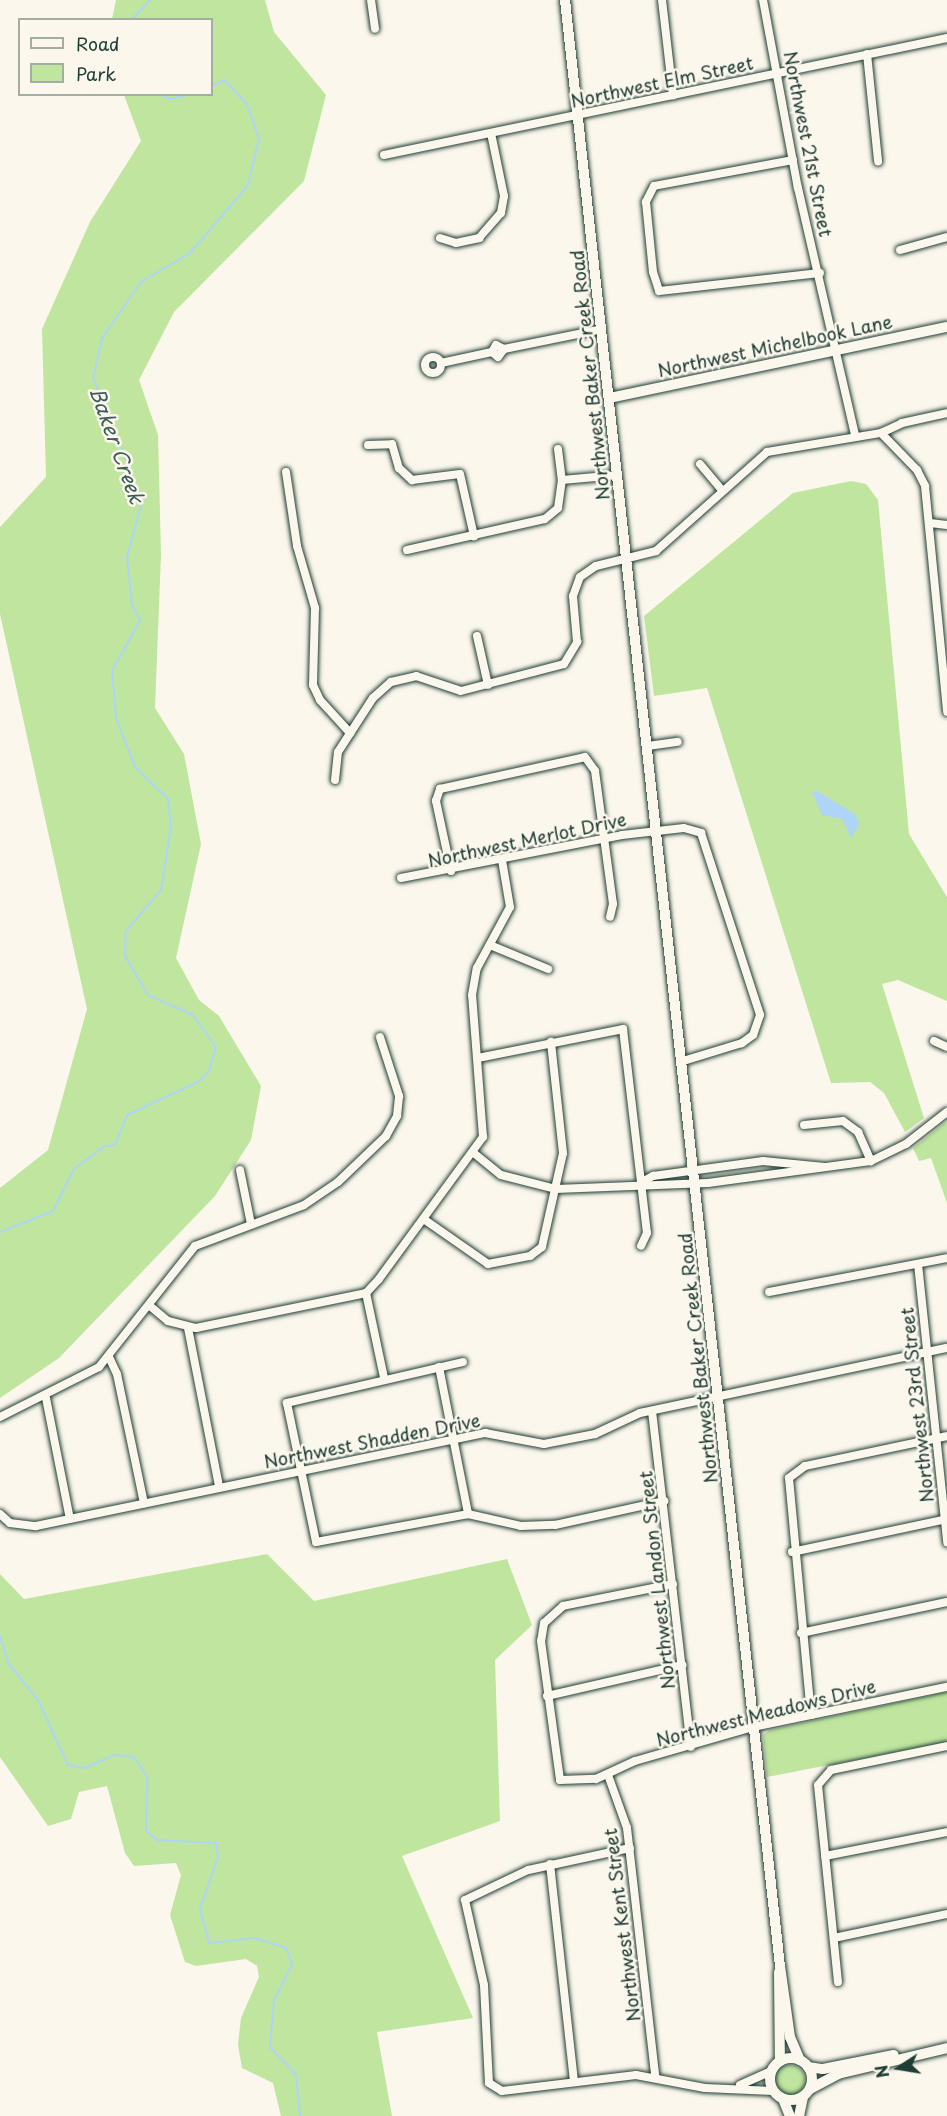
<!DOCTYPE html>
<html>
<head>
<meta charset="utf-8">
<style>
	body { margin:0 }
	#map { position:relative; width:947px; height:2116px; overflow:hidden; background:#fbf7ec; font-family:"Playpen Sans",sans-serif }
	div>[style] { position:absolute }
	[style*='--x'] { left:calc(var(--x)*1px); top:calc(var(--y)*1px); width:calc(var(--w)*1px); rotate:calc(var(--a)*1deg) }
	.green>* { inset:0; background:#bfe59f }
	.round { border-radius:50% }
	.water>* { inset:0; background:#aed4f7 }
	.stream>* { height:2px; margin:-1px; padding:0 1px; transform-origin:1px; border-radius:1px; background:#aed4f7 }
	.roads { filter:drop-shadow(0 0 2px #1f3d34) drop-shadow(0 0 2px #1f3d34) }
	.street>* { height:8px; margin:-4px; padding:0 4px; transform-origin:4px; border-radius:4px; background:#fbf7ec }
	.street>.ring { margin:-4px; padding:0; box-sizing:content-box; background:none; border:8px solid #fbf7ec; border-radius:50% }
	.secondary>* { height:10px; margin:-5px; padding:0 5px; transform-origin:5px; border-radius:5px; background:#fbf7ec }
	.secondary>.ring { margin:-5px; padding:0; box-sizing:content-box; background:none; border:10px solid #fbf7ec; border-radius:50% }
	span { translate:-50% -50%; white-space:nowrap; text-align:center; line-height:1.15; -webkit-text-stroke:5px #fbf7ec; paint-order:stroke }
	.street-label { font-size:18px; color:#1f3d34 }
	.water-label { font-size:20px; color:#3c5b5b; font-style:italic }
	.legend { position:absolute; left:18px; top:18px; width:195px; height:78px; box-sizing:border-box; background:#fbf7ec; border:2px solid #a3ada2; margin:0; padding:8px 10px; list-style:none; font-size:18px; color:#1f3d34 }
	.legend li { display:flex; align-items:center; gap:12px; height:30px }
	.legend b { width:30px; border:2px solid #a3ada2 }
	.north { position:absolute; left:869px; top:2038px; width:60px; height:60px; -webkit-text-stroke:4px #fbf7ec; paint-order:stroke; rotate:258deg; font-size:16px; font-weight:700; line-height:24px; text-align:center; color:#1f3d34 }
	.north::after { content:''; display:block; margin:auto; width:21px; height:27px; background:#1f3d34; clip-path:polygon(50% 0,100% 100%,50% 72%,0 100%) }
</style>
</head>
<body>
<div id="map">
	<div class="green">
		<div style="clip-path:polygon(116px 0,265px 0,274px 32px,326px 95px,304px 181px,174px 312px,139px 380px,158px 435px,161px 554px,155px 708px,184px 754px,201px 844px,176px 958px,199px 1000px,219px 1016px,261px 1086px,251px 1140px,215px 1196px,59px 1358px,0 1398px,0 1188px,48px 1150px,87px 1009px,0 614px,0 527px,46px 477px,42px 329px,90px 222px,141px 141px,124px 95px,212px 94px,212px 20px,112px 19px)"></div>
		<div style="clip-path:polygon(851px 481px,866px 484px,878px 500px,909px 834px,947px 897px,947px 1001px,898px 980px,882px 984px,924px 1118px,905px 1132px,884px 1093px,870px 1082px,831px 1083px,707px 688px,654px 696px,644px 616px,793px 493px)"></div>
		<div style="clip-path:polygon(947px 1121px,947px 1203px,931px 1158px,919px 1161px,913px 1148px)"></div>
		<div style="clip-path:polygon(267px 1554px,314px 1601px,507px 1559px,532px 1625px,495px 1660px,500px 1821px,402px 1856px,473px 2018px,377px 2032px,392px 2116px,281px 2116px,273px 2083px,242px 2068px,238px 2045px,241px 2018px,259px 1977px,257px 1966px,246px 1959px,196px 1966px,185px 1962px,170px 1915px,181px 1875px,176px 1863px,134px 1866px,125px 1853px,107px 1786px,79px 1792px,71px 1819px,48px 1826px,0 1757px,0 1574px,24px 1599px)"></div>
		<div style="clip-path:polygon(947px 1692px,947px 1742px,767px 1777px,763px 1735px,770px 1730px)"></div>
		<div class="round" style="left:775px;top:2065px;width:30px;height:30px"></div>
	</div>
	<div class="water">
		<div style="clip-path:polygon(817px 791px,856px 815px,859px 825px,851px 838px,842px 819px,822px 815px,812px 792px)"></div>
	</div>
	<div class="stream">
		<div style="--x:131;--y:20;--w:28;--a:-46"></div>
		<div style="--x:160;--y:94;--w:11;--a:27"></div>
		<div style="--x:170;--y:99;--w:22;--a:-13"></div>
		<div style="--x:0;--y:1232;--w:57;--a:-21.6"></div>
		<div style="--x:53;--y:1211;--w:47;--a:-63.4"></div>
		<div style="--x:74;--y:1169;--w:38;--a:-37"></div>
		<div style="--x:104;--y:1146;--w:11;--a:-5"></div>
		<div style="--x:115;--y:1145;--w:32;--a:-68"></div>
		<div style="--x:127;--y:1115;--w:81;--a:-25"></div>
		<div style="--x:200;--y:1081;--w:13;--a:-48"></div>
		<div style="--x:209;--y:1071;--w:25;--a:-74"></div>
		<div style="--x:216;--y:1047;--w:39;--a:-126"></div>
		<div style="--x:193;--y:1015;--w:49;--a:-156"></div>
		<div style="--x:148;--y:995;--w:45;--a:-120.5"></div>
		<div style="--x:125;--y:956;--w:25;--a:-88"></div>
		<div style="--x:126;--y:931;--w:54;--a:-49.5"></div>
		<div style="--x:161;--y:890;--w:65;--a:-81.1"></div>
		<div style="--x:171;--y:826;--w:27;--a:-96"></div>
		<div style="--x:168;--y:799;--w:46;--a:-135.9"></div>
		<div style="--x:135;--y:767;--w:53;--a:-111.2"></div>
		<div style="--x:116;--y:718;--w:47;--a:-94.9"></div>
		<div style="--x:112;--y:671;--w:58;--a:-61.2"></div>
		<div style="--x:140;--y:620;--w:17;--a:-118"></div>
		<div style="--x:132;--y:605;--w:48;--a:-95.9"></div>
		<div style="--x:127;--y:557;--w:58;--a:-75"></div>
		<div style="--x:142;--y:501;--w:132;--a:-111.7"></div>
		<div style="--x:93;--y:378;--w:41;--a:-77.3"></div>
		<div style="--x:102;--y:338;--w:68;--a:-55.1"></div>
		<div style="--x:141;--y:282;--w:57;--a:-30.6"></div>
		<div style="--x:190;--y:253;--w:89;--a:-49.5"></div>
		<div style="--x:248;--y:185;--w:47;--a:-76.6"></div>
		<div style="--x:259;--y:139;--w:37;--a:-109"></div>
		<div style="--x:247;--y:104;--w:33;--a:-134"></div>
		<div style="--x:224;--y:80;--w:13;--a:153"></div>
		<div style="--x:0;--y:1636;--w:28;--a:73"></div>
		<div style="--x:8;--y:1663;--w:48;--a:51"></div>
		<div style="--x:38;--y:1700;--w:72;--a:65.2"></div>
		<div style="--x:68;--y:1765;--w:16;--a:11"></div>
		<div style="--x:84;--y:1768;--w:33;--a:-23"></div>
		<div style="--x:114;--y:1755;--w:20;--a:6"></div>
		<div style="--x:134;--y:1757;--w:24;--a:57"></div>
		<div style="--x:147;--y:1777;--w:54;--a:91.1"></div>
		<div style="--x:146;--y:1831;--w:14;--a:39"></div>
		<div style="--x:157;--y:1840;--w:59;--a:2.9"></div>
		<div style="--x:216;--y:1843;--w:14;--a:82"></div>
		<div style="--x:218;--y:1857;--w:55;--a:109.1"></div>
		<div style="--x:200;--y:1909;--w:35;--a:75"></div>
		<div style="--x:209;--y:1943;--w:46;--a:-6.2"></div>
		<div style="--x:255;--y:1938;--w:33;--a:18"></div>
		<div style="--x:286;--y:1948;--w:17;--a:69"></div>
		<div style="--x:292;--y:1964;--w:41;--a:115.9"></div>
		<div style="--x:274;--y:2001;--w:46;--a:95"></div>
		<div style="--x:270;--y:2047;--w:38;--a:47"></div>
		<div style="--x:296;--y:2075;--w:41;--a:84.4"></div>
	</div>
	<div class="roads">
		<div class="street">
			<div style="--x:371;--y:0;--w:29;--a:82"></div>
			<div style="--x:662;--y:0;--w:96;--a:83.4"></div>
			<div style="--x:763;--y:0;--w:191;--a:79.5"></div>
			<div style="--x:798;--y:188;--w:253;--a:77"></div>
			<div style="--x:867;--y:54;--w:108;--a:84.1"></div>
			<div style="--x:384;--y:155;--w:575;--a:-11.74"></div>
			<div style="--x:793;--y:160;--w:141;--a:169.4"></div>
			<div style="--x:654;--y:186;--w:18;--a:117"></div>
			<div style="--x:646;--y:202;--w:70;--a:84.3"></div>
			<div style="--x:653;--y:272;--w:20;--a:72"></div>
			<div style="--x:659;--y:291;--w:162;--a:-6.4"></div>
			<div style="--x:440;--y:238;--w:17;--a:17"></div>
			<div style="--x:456;--y:243;--w:24;--a:-12"></div>
			<div style="--x:479;--y:238;--w:33;--a:-49"></div>
			<div style="--x:501;--y:213;--w:17;--a:-80"></div>
			<div style="--x:504;--y:196;--w:64;--a:-101.7"></div>
			<div style="--x:900;--y:250;--w:49;--a:-15.5"></div>
			<div style="--x:504;--y:349;--w:10;--a:127"></div>
			<div style="--x:498;--y:357;--w:8;--a:-140"></div>
			<div style="--x:492;--y:352;--w:8;--a:-60"></div>
			<div style="--x:496;--y:345;--w:9;--a:27"></div>
			<div style="--x:504;--y:349;--w:100;--a:-11.5"></div>
			<div class="ring" style="left:425px;top:357px;width:8px;height:8px"></div>
			<div style="--x:441;--y:363;--w:52;--a:-12.2"></div>
			<div style="--x:881;--y:433;--w:52;--a:45.8"></div>
			<div style="--x:917;--y:470;--w:18;--a:63"></div>
			<div style="--x:925;--y:486;--w:227;--a:84.4"></div>
			<div style="--x:368;--y:445;--w:24;--a:-2"></div>
			<div style="--x:392;--y:444;--w:25;--a:74"></div>
			<div style="--x:399;--y:468;--w:18;--a:43"></div>
			<div style="--x:412;--y:480;--w:48;--a:-7.1"></div>
			<div style="--x:460;--y:474;--w:64;--a:77.3"></div>
			<div style="--x:558;--y:449;--w:31;--a:83"></div>
			<div style="--x:700;--y:464;--w:34;--a:50"></div>
			<div style="--x:286;--y:472;--w:75;--a:81.5"></div>
			<div style="--x:297;--y:546;--w:65;--a:73.8"></div>
			<div style="--x:315;--y:608;--w:77;--a:91.5"></div>
			<div style="--x:313;--y:685;--w:17;--a:65"></div>
			<div style="--x:320;--y:700;--w:45;--a:47.7"></div>
			<div style="--x:930;--y:523;--w:17;--a:7"></div>
			<div style="--x:407;--y:550;--w:141;--a:-12.7"></div>
			<div style="--x:545;--y:519;--w:17;--a:-40"></div>
			<div style="--x:558;--y:508;--w:28;--a:-82"></div>
			<div style="--x:562;--y:480;--w:56;--a:-5.1"></div>
			<div style="--x:477;--y:636;--w:50;--a:77.3"></div>
			<div style="--x:648;--y:746;--w:30;--a:-8"></div>
			<div style="--x:335;--y:780;--w:28;--a:-84"></div>
			<div style="--x:338;--y:752;--w:64;--a:-57.1"></div>
			<div style="--x:373;--y:698;--w:24;--a:-42"></div>
			<div style="--x:391;--y:682;--w:26;--a:-13"></div>
			<div style="--x:416;--y:676;--w:47;--a:18.4"></div>
			<div style="--x:461;--y:691;--w:106;--a:-14.7"></div>
			<div style="--x:564;--y:664;--w:26;--a:-59"></div>
			<div style="--x:577;--y:642;--w:46;--a:-95"></div>
			<div style="--x:573;--y:596;--w:20;--a:-70"></div>
			<div style="--x:580;--y:577;--w:19;--a:-35"></div>
			<div style="--x:596;--y:566;--w:62;--a:-14"></div>
			<div style="--x:656;--y:551;--w:149;--a:-41.7"></div>
			<div style="--x:767;--y:452;--w:116;--a:-9.5"></div>
			<div style="--x:881;--y:433;--w:23;--a:-25"></div>
			<div style="--x:902;--y:423;--w:46;--a:-12.5"></div>
			<div style="--x:451;--y:871;--w:72;--a:-102.1"></div>
			<div style="--x:436;--y:801;--w:13;--a:-72"></div>
			<div style="--x:440;--y:789;--w:148;--a:-12.4"></div>
			<div style="--x:585;--y:757;--w:17;--a:54"></div>
			<div style="--x:595;--y:771;--w:134;--a:82.3"></div>
			<div style="--x:613;--y:904;--w:13;--a:103"></div>
			<div style="--x:401;--y:878;--w:225;--a:-11"></div>
			<div style="--x:622;--y:835;--w:62;--a:-6.4"></div>
			<div style="--x:684;--y:828;--w:18;--a:16"></div>
			<div style="--x:701;--y:833;--w:191;--a:72"></div>
			<div style="--x:760;--y:1015;--w:21;--a:109"></div>
			<div style="--x:753;--y:1035;--w:14;--a:144"></div>
			<div style="--x:742;--y:1043;--w:62;--a:163"></div>
			<div style="--x:490;--y:945;--w:63;--a:22.5"></div>
			<div style="--x:934;--y:1041;--w:14;--a:25"></div>
			<div style="--x:478;--y:1058;--w:148;--a:-11.3"></div>
			<div style="--x:623;--y:1029;--w:205;--a:83.3"></div>
			<div style="--x:647;--y:1233;--w:14;--a:115"></div>
			<div style="--x:804;--y:1125;--w:39;--a:-6"></div>
			<div style="--x:843;--y:1121;--w:19;--a:36"></div>
			<div style="--x:858;--y:1132;--w:32;--a:66"></div>
			<div style="--x:475;--y:1154;--w:33;--a:39"></div>
			<div style="--x:501;--y:1175;--w:57;--a:14.3"></div>
			<div style="--x:556;--y:1189;--w:152;--a:-2.3"></div>
			<div style="--x:708;--y:1183;--w:164;--a:-7.7"></div>
			<div style="--x:871;--y:1161;--w:39;--a:-26"></div>
			<div style="--x:906;--y:1144;--w:52;--a:-38"></div>
			<div style="--x:240;--y:1170;--w:55;--a:78.5"></div>
			<div style="--x:642;--y:1182;--w:13;--a:-29"></div>
			<div style="--x:653;--y:1176;--w:111;--a:-7.8"></div>
			<div style="--x:763;--y:1161;--w:62;--a:5.5"></div>
			<div style="--x:425;--y:1220;--w:77;--a:34.9"></div>
			<div style="--x:488;--y:1264;--w:43;--a:-10.8"></div>
			<div style="--x:530;--y:1256;--w:15;--a:-37"></div>
			<div style="--x:542;--y:1247;--w:96;--a:-77.4"></div>
			<div style="--x:563;--y:1153;--w:112;--a:-96.2"></div>
			<div style="--x:918;--y:1264;--w:280;--a:84"></div>
			<div style="--x:769;--y:1292;--w:181;--a:-10.8"></div>
			<div style="--x:366;--y:1293;--w:87;--a:78"></div>
			<div style="--x:150;--y:1306;--w:23;--a:40"></div>
			<div style="--x:168;--y:1321;--w:29;--a:14"></div>
			<div style="--x:196;--y:1328;--w:174;--a:-11.6"></div>
			<div style="--x:366;--y:1293;--w:19;--a:-47"></div>
			<div style="--x:379;--y:1279;--w:176;--a:-53.8"></div>
			<div style="--x:483;--y:1137;--w:142;--a:-94.4"></div>
			<div style="--x:472;--y:995;--w:27;--a:-80"></div>
			<div style="--x:477;--y:968;--w:69;--a:-61.6"></div>
			<div style="--x:510;--y:907;--w:48;--a:-99.7"></div>
			<div style="--x:188;--y:1328;--w:161;--a:78.9"></div>
			<div style="--x:109;--y:1357;--w:19;--a:65"></div>
			<div style="--x:117;--y:1374;--w:132;--a:78.2"></div>
			<div style="--x:463;--y:1362;--w:181;--a:166.9"></div>
			<div style="--x:287;--y:1403;--w:142;--a:78.2"></div>
			<div style="--x:316;--y:1542;--w:155;--a:-10.4"></div>
			<div style="--x:468;--y:1514;--w:54;--a:12.8"></div>
			<div style="--x:521;--y:1526;--w:34;--a:-2"></div>
			<div style="--x:555;--y:1525;--w:112;--a:-12.4"></div>
			<div style="--x:439;--y:1367;--w:150;--a:78.8"></div>
			<div style="--x:46;--y:1398;--w:123;--a:78.8"></div>
			<div style="--x:652;--y:1411;--w:338;--a:83.4"></div>
			<div style="--x:0;--y:1417;--w:111;--a:-26.8"></div>
			<div style="--x:99;--y:1367;--w:154;--a:-51.6"></div>
			<div style="--x:195;--y:1246;--w:116;--a:-20.6"></div>
			<div style="--x:304;--y:1205;--w:41;--a:-34.1"></div>
			<div style="--x:338;--y:1182;--w:66;--a:-43.8"></div>
			<div style="--x:386;--y:1136;--w:23;--a:-61"></div>
			<div style="--x:397;--y:1116;--w:20;--a:-84"></div>
			<div style="--x:399;--y:1096;--w:62;--a:-107.9"></div>
			<div style="--x:0;--y:1514;--w:13;--a:42"></div>
			<div style="--x:10;--y:1523;--w:26;--a:7"></div>
			<div style="--x:36;--y:1526;--w:459;--a:-11.7"></div>
			<div style="--x:485;--y:1433;--w:60;--a:10.6"></div>
			<div style="--x:544;--y:1444;--w:52;--a:-11.1"></div>
			<div style="--x:595;--y:1434;--w:50;--a:-25"></div>
			<div style="--x:640;--y:1413;--w:314;--a:-12"></div>
			<div style="--x:792;--y:1552;--w:158;--a:-12"></div>
			<div style="--x:673;--y:1584;--w:112;--a:168.7"></div>
			<div style="--x:563;--y:1606;--w:25;--a:138"></div>
			<div style="--x:544;--y:1623;--w:18;--a:99"></div>
			<div style="--x:541;--y:1641;--w:140;--a:82.2"></div>
			<div style="--x:560;--y:1780;--w:36;--a:-2"></div>
			<div style="--x:596;--y:1779;--w:43;--a:-24.8"></div>
			<div style="--x:635;--y:1761;--w:123;--a:-16.1"></div>
			<div style="--x:753;--y:1727;--w:198;--a:-11.7"></div>
			<div style="--x:801;--y:1633;--w:149;--a:-12"></div>
			<div style="--x:547;--y:1696;--w:139;--a:-12.9"></div>
			<div style="--x:811;--y:1715;--w:238;--a:-95.3"></div>
			<div style="--x:789;--y:1478;--w:20;--a:-37"></div>
			<div style="--x:805;--y:1466;--w:145;--a:-11.9"></div>
			<div style="--x:608;--y:1775;--w:56;--a:70.3"></div>
			<div style="--x:627;--y:1828;--w:249;--a:83.5"></div>
			<div style="--x:630;--y:1848;--w:104;--a:167.8"></div>
			<div style="--x:528;--y:1870;--w:70;--a:154.5"></div>
			<div style="--x:465;--y:1900;--w:87;--a:77.4"></div>
			<div style="--x:484;--y:1985;--w:98;--a:87.1"></div>
			<div style="--x:489;--y:2083;--w:15;--a:32"></div>
			<div style="--x:502;--y:2091;--w:135;--a:-6.8"></div>
			<div style="--x:636;--y:2075;--w:70;--a:10.7"></div>
			<div style="--x:705;--y:2088;--w:68;--a:2.5"></div>
			<div style="--x:825;--y:1856;--w:124;--a:-11.1"></div>
			<div style="--x:550;--y:1864;--w:219;--a:83.7"></div>
			<div style="--x:834;--y:1938;--w:116;--a:-12"></div>
			<div style="--x:838;--y:1982;--w:198;--a:-95.8"></div>
			<div style="--x:818;--y:1785;--w:20;--a:-49"></div>
			<div style="--x:831;--y:1770;--w:118;--a:-11.7"></div>
			<div style="--x:740;--y:2085;--w:35;--a:-24"></div>
		</div>
		<div class="secondary">
			<div style="--x:565;--y:0;--w:1978;--a:83.76"></div>
			<div style="--x:780;--y:1966;--w:72;--a:82"></div>
			<div style="--x:790;--y:2037;--w:25;--a:67"></div>
			<div style="--x:609;--y:398;--w:345;--a:-11.9"></div>
			<div style="--x:779;--y:1972;--w:89;--a:89.4"></div>
			<div class="ring" style="left:770px;top:2058px;width:32px;height:32px"></div>
			<div style="--x:808;--y:2067;--w:15;--a:8"></div>
			<div style="--x:823;--y:2069;--w:72;--a:-11.2"></div>
			<div style="--x:810;--y:2089;--w:32;--a:-28"></div>
			<div style="--x:838;--y:2074;--w:112;--a:-13.4"></div>
			<div style="--x:783;--y:2099;--w:18;--a:68"></div>
			<div style="--x:799;--y:2116;--w:19;--a:-78"></div>
		</div>
	</div>
	<div class="street-label">
		<span style="left:662px;top:82px;rotate:-12deg">Northwest Elm Street</span>
		<span style="left:808px;top:144px;rotate:79deg">Northwest 21st Street</span>
		<span style="left:775px;top:346px;rotate:-12deg">Northwest Michelbook Lane</span>
		<span style="left:590px;top:375px;rotate:-96deg">Northwest Baker Creek Road</span>
		<span style="left:527px;top:840px;rotate:-12deg">Northwest Merlot Drive</span>
		<span style="left:698px;top:1358px;rotate:-96deg">Northwest Baker Creek Road</span>
		<span style="left:917px;top:1405px;rotate:-96deg">Northwest 23rd Street</span>
		<span style="left:372px;top:1441px;rotate:-11deg">Northwest Shadden Drive</span>
		<span style="left:657px;top:1580px;rotate:-96deg">Northwest Landon Street</span>
		<span style="left:766px;top:1713px;rotate:-14deg">Northwest Meadows Drive</span>
		<span style="left:622px;top:1925px;rotate:-97deg">Northwest Kent Street</span>
	</div>
	<div class="water-label">
		<span style="left:117px;top:445px;rotate:70deg">Baker Creek</span>
	</div>
	<ul class="legend">
	<li><b style="height:8px;background:#fbf7ec"></b>Road</li>
	<li><b style="height:16px;background:#bfe59f"></b>Park</li>
	</ul>
	<div class="north">N</div>
</div>
</body>
</html>
